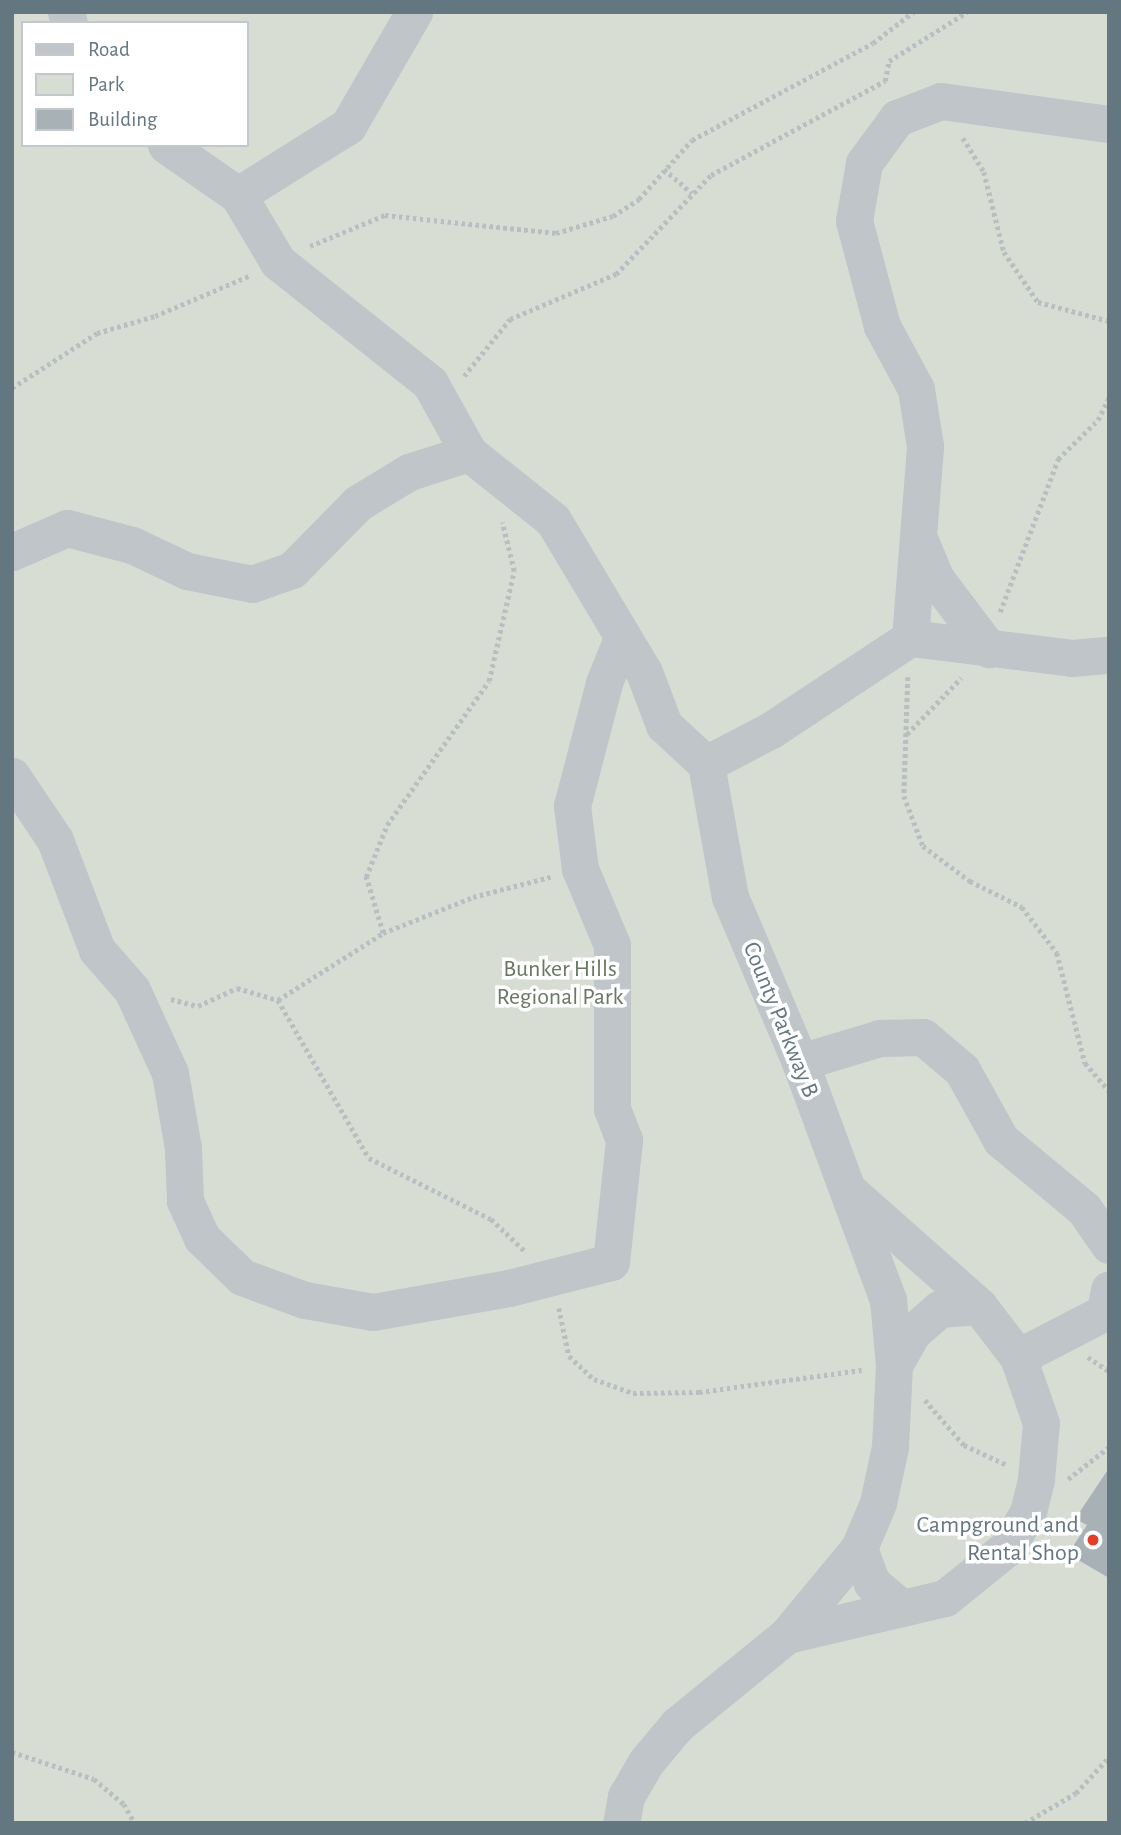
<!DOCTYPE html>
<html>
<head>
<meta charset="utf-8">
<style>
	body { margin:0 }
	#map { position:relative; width:1121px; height:1835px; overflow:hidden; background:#f8f8f5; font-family:"Alegreya Sans",sans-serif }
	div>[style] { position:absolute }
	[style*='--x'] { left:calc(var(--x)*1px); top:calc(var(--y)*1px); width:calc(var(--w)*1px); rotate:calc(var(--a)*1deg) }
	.green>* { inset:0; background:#d8ddd4 }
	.building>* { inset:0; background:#a8b2b6 }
	.path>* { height:4.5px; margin-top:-2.25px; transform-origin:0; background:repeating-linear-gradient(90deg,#b9bec0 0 3.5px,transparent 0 7px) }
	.minor>* { height:37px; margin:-18.5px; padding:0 18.5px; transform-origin:18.5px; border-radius:18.5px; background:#bfc5c8 }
	.dots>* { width:19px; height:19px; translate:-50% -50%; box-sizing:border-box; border:4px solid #fff; border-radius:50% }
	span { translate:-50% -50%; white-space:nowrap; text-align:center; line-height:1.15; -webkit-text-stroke:7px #fff; paint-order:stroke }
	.park-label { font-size:24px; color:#697862 }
	.street-label { font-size:24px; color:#637780 }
	.poi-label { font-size:24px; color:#637780 }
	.right { translate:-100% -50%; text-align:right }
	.frame { position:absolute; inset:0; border:14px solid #637780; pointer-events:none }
	.legend { position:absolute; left:21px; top:21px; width:228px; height:126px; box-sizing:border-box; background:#fff; border:2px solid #c1c9cc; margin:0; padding:9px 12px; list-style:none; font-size:21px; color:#637780 }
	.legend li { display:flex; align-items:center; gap:14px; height:35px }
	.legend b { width:35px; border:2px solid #c1c9cc }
</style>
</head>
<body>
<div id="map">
	<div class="green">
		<div style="clip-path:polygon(evenodd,12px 12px,1109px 12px,1109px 1823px,12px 1823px,12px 12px,23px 23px,247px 23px,247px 145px,23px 145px,23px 23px)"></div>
	</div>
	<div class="building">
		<div style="clip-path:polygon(1109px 1468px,1109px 1578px,1068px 1554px,1087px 1525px,1075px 1519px)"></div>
	</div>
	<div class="path">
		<div style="--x:963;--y:138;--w:40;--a:58"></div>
		<div style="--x:984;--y:172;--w:82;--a:76"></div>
		<div style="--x:1004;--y:252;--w:60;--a:55.8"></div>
		<div style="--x:1038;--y:302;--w:73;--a:15"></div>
		<div style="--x:664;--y:169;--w:37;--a:41"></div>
		<div style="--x:310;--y:246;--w:81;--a:-22.5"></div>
		<div style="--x:385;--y:215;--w:172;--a:6"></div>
		<div style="--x:556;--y:233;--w:59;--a:-16.6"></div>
		<div style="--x:613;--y:216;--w:31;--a:-33"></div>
		<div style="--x:639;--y:199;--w:79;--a:-48.1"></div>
		<div style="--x:692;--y:140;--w:205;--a:-28.2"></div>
		<div style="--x:873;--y:43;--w:51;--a:-37.8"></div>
		<div style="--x:464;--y:376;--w:73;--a:-51.1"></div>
		<div style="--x:510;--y:319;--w:115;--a:-23"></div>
		<div style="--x:616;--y:274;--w:137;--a:-46.2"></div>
		<div style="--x:711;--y:175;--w:198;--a:-28.4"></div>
		<div style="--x:885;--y:81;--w:20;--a:-79"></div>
		<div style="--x:889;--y:61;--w:92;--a:-32.1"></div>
		<div style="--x:12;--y:388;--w:101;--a:-32.9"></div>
		<div style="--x:97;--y:333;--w:60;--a:-16.3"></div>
		<div style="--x:155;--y:316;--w:102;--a:-23.1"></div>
		<div style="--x:1000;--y:612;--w:164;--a:-69.2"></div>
		<div style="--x:1058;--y:459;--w:56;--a:-44.3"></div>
		<div style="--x:1098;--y:420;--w:25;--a:-64"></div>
		<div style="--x:908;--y:677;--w:119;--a:91.9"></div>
		<div style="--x:904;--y:796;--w:53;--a:69.2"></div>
		<div style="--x:923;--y:846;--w:59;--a:36.7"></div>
		<div style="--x:970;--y:881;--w:58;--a:26.6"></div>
		<div style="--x:1022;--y:907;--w:58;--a:52.7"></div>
		<div style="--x:1057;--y:953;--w:114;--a:75.7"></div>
		<div style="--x:1085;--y:1063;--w:37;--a:49"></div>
		<div style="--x:907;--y:734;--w:78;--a:-46"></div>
		<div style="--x:383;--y:933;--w:59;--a:-106.9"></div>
		<div style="--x:366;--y:877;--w:56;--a:-68"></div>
		<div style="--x:387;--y:825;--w:176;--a:-54.7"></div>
		<div style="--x:489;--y:681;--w:113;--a:-77.2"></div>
		<div style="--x:514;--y:571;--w:50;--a:-103.8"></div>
		<div style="--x:171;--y:999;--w:28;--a:15"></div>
		<div style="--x:198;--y:1006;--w:43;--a:-24.8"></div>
		<div style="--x:237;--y:988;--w:43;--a:16.3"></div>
		<div style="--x:278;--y:1000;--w:125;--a:-32.5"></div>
		<div style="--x:383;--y:933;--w:97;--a:-21.8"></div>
		<div style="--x:473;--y:897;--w:80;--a:-14.6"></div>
		<div style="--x:278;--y:1000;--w:182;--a:60.1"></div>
		<div style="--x:369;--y:1158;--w:136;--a:26.6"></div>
		<div style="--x:491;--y:1219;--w:48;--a:43.3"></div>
		<div style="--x:559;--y:1308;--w:49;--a:78.2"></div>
		<div style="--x:569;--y:1356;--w:34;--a:43"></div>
		<div style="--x:594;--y:1379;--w:41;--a:19.7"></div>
		<div style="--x:633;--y:1393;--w:66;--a:-0.9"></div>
		<div style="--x:699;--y:1392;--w:164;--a:-7.7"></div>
		<div style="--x:1088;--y:1357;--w:25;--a:34"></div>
		<div style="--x:925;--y:1400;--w:60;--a:49.1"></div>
		<div style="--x:964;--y:1445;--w:47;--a:24.9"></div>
		<div style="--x:1068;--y:1479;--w:52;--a:-38"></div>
		<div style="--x:12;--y:1752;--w:86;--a:18.2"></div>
		<div style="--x:94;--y:1779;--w:39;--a:40"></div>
		<div style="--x:124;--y:1804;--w:22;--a:60"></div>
		<div style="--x:1025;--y:1823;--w:59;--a:-30.5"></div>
		<div style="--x:1076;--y:1793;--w:49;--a:-47.5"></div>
	</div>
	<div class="minor">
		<div style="--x:66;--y:12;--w:11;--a:75"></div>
		<div style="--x:166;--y:145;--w:88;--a:34.8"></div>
		<div style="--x:238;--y:195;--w:78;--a:59.2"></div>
		<div style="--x:278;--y:262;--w:194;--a:38.5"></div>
		<div style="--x:430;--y:383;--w:80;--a:60.9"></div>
		<div style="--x:469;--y:453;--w:107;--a:38.6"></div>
		<div style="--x:553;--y:520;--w:177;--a:59.1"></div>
		<div style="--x:644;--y:672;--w:57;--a:69.3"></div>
		<div style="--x:664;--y:725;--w:57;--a:42.9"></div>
		<div style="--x:706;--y:764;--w:135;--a:79.8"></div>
		<div style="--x:730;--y:897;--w:179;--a:67"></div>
		<div style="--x:800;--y:1062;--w:254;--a:69.7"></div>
		<div style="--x:888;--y:1300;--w:65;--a:84.7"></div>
		<div style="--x:894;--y:1365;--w:82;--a:92.8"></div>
		<div style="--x:890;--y:1447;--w:57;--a:102.1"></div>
		<div style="--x:878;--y:1503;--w:49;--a:112.9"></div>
		<div style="--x:859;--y:1548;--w:113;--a:129.6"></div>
		<div style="--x:787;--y:1635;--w:142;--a:140.7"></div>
		<div style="--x:677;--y:1725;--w:48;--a:130"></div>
		<div style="--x:646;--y:1762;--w:39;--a:120"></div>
		<div style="--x:626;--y:1796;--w:27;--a:100"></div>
		<div style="--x:238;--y:195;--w:130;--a:-32.1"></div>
		<div style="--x:348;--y:126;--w:132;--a:-59.9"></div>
		<div style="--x:920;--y:541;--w:41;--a:67.2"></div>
		<div style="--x:936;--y:579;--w:88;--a:52.9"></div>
		<div style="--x:12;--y:552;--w:60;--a:-23.6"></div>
		<div style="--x:67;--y:528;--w:67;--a:14.7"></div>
		<div style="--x:132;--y:545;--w:61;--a:25.3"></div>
		<div style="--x:187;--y:571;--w:66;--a:11.3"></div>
		<div style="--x:252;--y:584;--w:42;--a:-19.3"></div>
		<div style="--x:292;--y:570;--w:94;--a:-45.4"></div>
		<div style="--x:358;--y:503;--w:60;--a:-31.3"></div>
		<div style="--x:409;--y:472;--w:63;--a:-17.6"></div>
		<div style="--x:910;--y:638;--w:193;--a:-85.5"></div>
		<div style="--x:925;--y:446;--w:58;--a:-99"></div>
		<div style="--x:916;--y:389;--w:72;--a:-118.4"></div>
		<div style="--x:882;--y:326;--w:109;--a:-104.9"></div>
		<div style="--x:854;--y:221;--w:59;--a:-80.2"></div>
		<div style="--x:864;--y:163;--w:56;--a:-53.7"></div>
		<div style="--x:897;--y:118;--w:47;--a:-21.1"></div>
		<div style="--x:941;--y:101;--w:170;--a:7.8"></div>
		<div style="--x:706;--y:764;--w:73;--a:-27.6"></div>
		<div style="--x:771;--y:730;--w:167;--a:-33.5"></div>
		<div style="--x:910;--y:638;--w:163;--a:7"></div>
		<div style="--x:1072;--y:658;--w:37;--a:-5"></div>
		<div style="--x:12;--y:776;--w:77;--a:56.1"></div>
		<div style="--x:55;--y:840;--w:118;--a:69.1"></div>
		<div style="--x:97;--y:950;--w:53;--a:48.8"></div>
		<div style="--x:132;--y:990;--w:91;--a:65.4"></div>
		<div style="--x:170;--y:1073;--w:76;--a:80.2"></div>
		<div style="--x:183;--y:1148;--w:53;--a:87.8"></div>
		<div style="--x:185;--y:1201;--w:41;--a:65.3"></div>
		<div style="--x:202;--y:1238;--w:56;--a:44.3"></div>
		<div style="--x:242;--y:1277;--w:67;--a:20.1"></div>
		<div style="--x:305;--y:1300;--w:69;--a:10"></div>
		<div style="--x:373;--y:1312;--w:138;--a:-10"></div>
		<div style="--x:509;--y:1288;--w:105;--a:-14.3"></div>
		<div style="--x:611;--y:1262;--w:123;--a:-83.9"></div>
		<div style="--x:624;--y:1140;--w:33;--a:-111"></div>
		<div style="--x:612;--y:1109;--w:164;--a:-90"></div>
		<div style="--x:612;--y:945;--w:82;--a:-112.8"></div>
		<div style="--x:580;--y:869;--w:64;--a:-97.2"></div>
		<div style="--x:572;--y:806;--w:127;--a:-75.4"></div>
		<div style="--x:604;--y:683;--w:48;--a:-68.2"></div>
		<div style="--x:800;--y:1062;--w:84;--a:-16.7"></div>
		<div style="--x:880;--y:1038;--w:43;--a:-1.3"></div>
		<div style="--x:923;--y:1037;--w:51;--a:40.2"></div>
		<div style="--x:962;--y:1070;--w:80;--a:60.9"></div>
		<div style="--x:1001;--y:1140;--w:108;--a:39.7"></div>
		<div style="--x:1084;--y:1209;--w:44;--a:55.2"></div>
		<div style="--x:1018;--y:1357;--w:98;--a:-27.3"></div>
		<div style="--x:1105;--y:1312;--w:23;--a:-80"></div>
		<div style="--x:894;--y:1365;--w:38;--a:-60"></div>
		<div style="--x:913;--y:1332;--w:35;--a:-41"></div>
		<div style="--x:939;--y:1309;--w:40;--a:-4.3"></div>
		<div style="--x:859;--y:1548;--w:37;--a:70"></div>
		<div style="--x:872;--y:1583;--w:39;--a:40"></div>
		<div style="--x:787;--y:1635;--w:162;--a:-13.2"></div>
		<div style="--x:945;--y:1598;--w:80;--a:-38.9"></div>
		<div style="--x:1007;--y:1548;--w:42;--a:-59.7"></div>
		<div style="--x:1028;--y:1512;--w:34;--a:-76"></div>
		<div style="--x:1036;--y:1479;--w:56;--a:-84.9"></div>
		<div style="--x:1041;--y:1423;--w:70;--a:-109.2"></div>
		<div style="--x:1018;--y:1357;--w:64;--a:-127.4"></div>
		<div style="--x:979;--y:1306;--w:174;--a:-138.5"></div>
	</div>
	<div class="dots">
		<div style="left:1093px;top:1540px;background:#e33e2a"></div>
	</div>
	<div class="park-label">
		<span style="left:560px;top:984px">Bunker Hills<br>Regional Park</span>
	</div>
	<div class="street-label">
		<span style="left:780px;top:1020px;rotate:68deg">County Parkway B</span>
	</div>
	<div class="poi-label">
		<span class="right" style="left:1079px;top:1540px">Campground and<br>Rental Shop</span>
	</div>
	<div class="frame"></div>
	<ul class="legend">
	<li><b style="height:9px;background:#bfc5c8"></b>Road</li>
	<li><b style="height:19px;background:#d8ddd4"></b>Park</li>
	<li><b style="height:19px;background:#a8b2b6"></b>Building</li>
	</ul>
</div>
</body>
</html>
